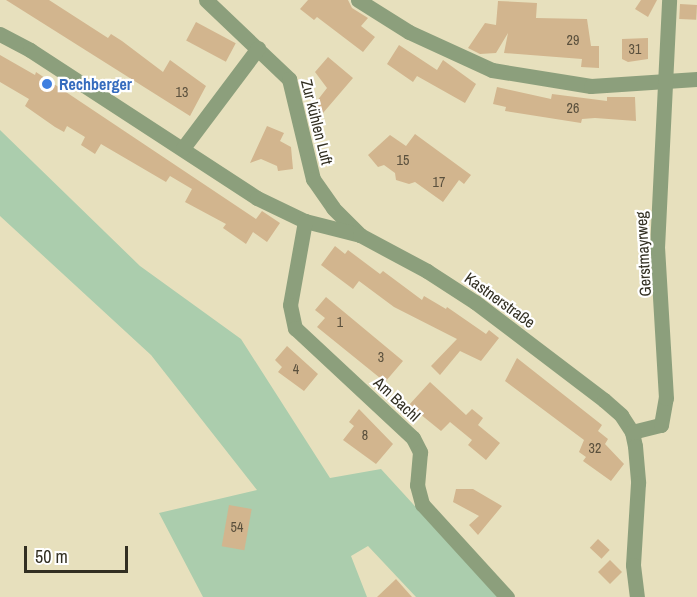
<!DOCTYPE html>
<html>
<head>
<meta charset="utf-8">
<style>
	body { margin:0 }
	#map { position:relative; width:697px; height:597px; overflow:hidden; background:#e7e0bd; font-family:"Archivo Narrow",sans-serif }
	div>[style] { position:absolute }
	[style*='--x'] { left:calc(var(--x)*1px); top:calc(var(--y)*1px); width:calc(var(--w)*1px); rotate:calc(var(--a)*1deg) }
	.green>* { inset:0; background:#abcdad }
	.building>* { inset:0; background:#d2b58e; transform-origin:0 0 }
	.minor>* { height:15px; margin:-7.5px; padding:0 7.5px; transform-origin:7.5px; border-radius:7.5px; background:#8c9f7c }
	.dots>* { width:16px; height:16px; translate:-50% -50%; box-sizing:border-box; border:3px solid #fff; border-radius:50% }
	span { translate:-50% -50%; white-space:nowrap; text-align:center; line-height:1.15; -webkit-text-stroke:4.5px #fff; paint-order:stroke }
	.number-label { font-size:14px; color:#5a503d }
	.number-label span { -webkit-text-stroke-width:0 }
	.shop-label { font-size:16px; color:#366cbe; font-weight:700 }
	.left { translate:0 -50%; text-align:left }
	.street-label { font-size:16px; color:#322f22 }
	.scale { position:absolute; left:24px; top:546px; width:104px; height:27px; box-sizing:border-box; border:3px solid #322f22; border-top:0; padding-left:8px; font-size:18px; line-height:21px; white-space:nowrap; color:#322f22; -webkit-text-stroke:4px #fff; paint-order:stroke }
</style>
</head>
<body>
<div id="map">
	<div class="green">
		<div style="clip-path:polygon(0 130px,140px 266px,241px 339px,330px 478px,381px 469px,498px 597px,416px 597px,368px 546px,351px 556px,367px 597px,203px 597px,159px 513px,257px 490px,151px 355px,0 216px)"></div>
	</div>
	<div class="building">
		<div style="clip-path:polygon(6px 0,49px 0,108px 38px,111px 34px,122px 41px,163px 72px,170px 60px,206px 86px,190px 116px)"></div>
		<div style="clip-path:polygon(308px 0,348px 0,352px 8px,368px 18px,361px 26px,375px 37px,363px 52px,317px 17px,314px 20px,300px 9px)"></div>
		<div style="clip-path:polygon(641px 0,657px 0,648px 17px,635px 9px)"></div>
		<div style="clip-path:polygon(498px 1px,537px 3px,536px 18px,587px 19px,591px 46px,599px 46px,599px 68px,581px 67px,582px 59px,504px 53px,508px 33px,496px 53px,480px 54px,468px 48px,485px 23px,496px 25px)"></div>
		<div style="left:680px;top:4px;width:17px;height:15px;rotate:3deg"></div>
		<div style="left:196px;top:22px;width:45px;height:21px;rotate:28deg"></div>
		<div style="clip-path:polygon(648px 38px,648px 59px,628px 62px,622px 59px,622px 39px)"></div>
		<div style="clip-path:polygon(399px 45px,437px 70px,443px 60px,476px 84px,465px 103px,417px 76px,413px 82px,387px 64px)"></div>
		<div style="clip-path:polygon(0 55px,35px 75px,36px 72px,256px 219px,262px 211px,280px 223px,267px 242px,253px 232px,246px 244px,223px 228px,226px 224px,185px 202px,192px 189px,170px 176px,166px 182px,101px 144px,95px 154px,81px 145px,85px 137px,67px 126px,64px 132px,55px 127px,25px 106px,29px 99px,0 82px)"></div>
		<div style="clip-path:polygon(328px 57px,353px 78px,323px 113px,313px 106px,327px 88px,315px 72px)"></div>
		<div style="clip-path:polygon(497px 87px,551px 99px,552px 94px,607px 101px,607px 97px,635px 97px,636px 121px,595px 118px,582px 119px,581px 123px,505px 111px,506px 107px,493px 104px)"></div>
		<div style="clip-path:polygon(267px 126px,284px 133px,280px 141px,291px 147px,293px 169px,278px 171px,277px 166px,261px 159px,250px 163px)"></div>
		<div style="clip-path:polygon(415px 134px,471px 175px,464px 184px,459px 180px,443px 202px,415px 182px,409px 184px,396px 180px,395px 173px,384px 165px,378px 167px,368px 155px,390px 135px,406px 146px)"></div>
		<div style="clip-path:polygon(335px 246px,345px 254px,348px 250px,380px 274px,383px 271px,422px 300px,424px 296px,446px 309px,447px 307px,486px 334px,489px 330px,499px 338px,481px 361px,460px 351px,440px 375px,431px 366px,457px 339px,394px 307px,359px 281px,353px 289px,321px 265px)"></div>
		<div style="clip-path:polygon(326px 297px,403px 361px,385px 382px,317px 327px,325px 318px,315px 310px)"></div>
		<div style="clip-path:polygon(287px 346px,318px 374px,304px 391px,278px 372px,282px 367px,275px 360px)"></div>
		<div style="clip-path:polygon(517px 358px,602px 425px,598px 431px,608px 439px,605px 444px,624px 464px,611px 481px,583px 461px,586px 457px,579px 452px,584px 440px,505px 381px)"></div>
		<div style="clip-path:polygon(430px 382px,466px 415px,472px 409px,483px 418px,478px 425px,500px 443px,486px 460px,468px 445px,472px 440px,450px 422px,441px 431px,409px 405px)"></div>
		<div style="clip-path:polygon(359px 409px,393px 444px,376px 464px,343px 440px,354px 426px,349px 422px)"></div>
		<div style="clip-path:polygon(456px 489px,473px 489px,502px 506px,478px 535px,469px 525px,479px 516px,453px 502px)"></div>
		<div style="left:229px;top:505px;width:23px;height:42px;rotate:10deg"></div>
		<div style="left:598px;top:539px;width:16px;height:12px;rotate:43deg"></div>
		<div style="left:610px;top:560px;width:17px;height:17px;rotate:45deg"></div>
		<div style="clip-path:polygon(396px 579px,412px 597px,377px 597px)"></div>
	</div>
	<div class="minor">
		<div style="--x:206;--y:0;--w:115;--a:43.6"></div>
		<div style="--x:289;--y:79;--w:103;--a:76.5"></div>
		<div style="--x:313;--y:179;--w:35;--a:55"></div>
		<div style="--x:333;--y:208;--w:38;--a:45"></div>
		<div style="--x:358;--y:0;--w:60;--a:32.1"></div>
		<div style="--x:409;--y:32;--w:91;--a:24.6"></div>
		<div style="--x:492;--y:70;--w:100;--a:9.2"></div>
		<div style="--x:591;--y:86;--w:106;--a:-3.8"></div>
		<div style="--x:0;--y:34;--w:34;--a:28"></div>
		<div style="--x:30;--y:50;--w:271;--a:33.1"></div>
		<div style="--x:257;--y:198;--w:53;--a:25.6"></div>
		<div style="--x:305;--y:221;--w:57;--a:14.3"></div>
		<div style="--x:360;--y:235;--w:76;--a:28.2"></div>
		<div style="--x:427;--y:271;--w:57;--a:32.9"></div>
		<div style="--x:475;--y:302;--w:162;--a:37.2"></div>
		<div style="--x:604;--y:400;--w:23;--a:41"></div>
		<div style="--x:621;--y:415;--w:20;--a:57"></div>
		<div style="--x:632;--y:432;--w:14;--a:78"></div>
		<div style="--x:635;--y:446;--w:37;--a:85"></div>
		<div style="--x:638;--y:483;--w:82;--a:93.5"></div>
		<div style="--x:633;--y:565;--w:32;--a:83"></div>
		<div style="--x:183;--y:148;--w:125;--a:-53.1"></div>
		<div style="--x:305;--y:221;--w:85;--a:100.1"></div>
		<div style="--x:290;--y:305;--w:24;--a:78"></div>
		<div style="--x:295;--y:328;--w:161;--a:43"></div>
		<div style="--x:413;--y:438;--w:16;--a:63"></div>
		<div style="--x:420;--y:452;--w:33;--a:95"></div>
		<div style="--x:417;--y:485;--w:20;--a:75"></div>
		<div style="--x:422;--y:504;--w:126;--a:47.6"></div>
		<div style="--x:632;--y:432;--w:30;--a:-14"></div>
		<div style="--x:661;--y:425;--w:27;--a:-80"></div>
		<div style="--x:666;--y:398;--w:150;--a:-93.4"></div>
		<div style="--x:657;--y:248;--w:248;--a:-87.2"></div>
	</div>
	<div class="dots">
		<div style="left:47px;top:84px;background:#3f7fe0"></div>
	</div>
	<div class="number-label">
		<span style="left:573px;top:40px">29</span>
		<span style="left:635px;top:49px">31</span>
		<span style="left:182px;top:92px">13</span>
		<span style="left:573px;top:108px">26</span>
		<span style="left:403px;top:160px">15</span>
		<span style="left:439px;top:182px">17</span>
		<span style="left:340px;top:322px">1</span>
		<span style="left:381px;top:357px">3</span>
		<span style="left:296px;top:369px">4</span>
		<span style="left:365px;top:435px">8</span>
		<span style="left:595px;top:448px">32</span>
		<span style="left:237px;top:527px">54</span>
	</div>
	<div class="shop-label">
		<span class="left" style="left:59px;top:84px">Rechberger</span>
	</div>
	<div class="street-label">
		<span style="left:317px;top:122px;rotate:76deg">Zur kühlen Luft</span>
		<span style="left:643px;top:254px;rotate:-93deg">Gerstmayrweg</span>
		<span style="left:500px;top:300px;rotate:36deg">Kastnerstraße</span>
		<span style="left:397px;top:399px;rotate:43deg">Am Bachl</span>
	</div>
	<div class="scale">50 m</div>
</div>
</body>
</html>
